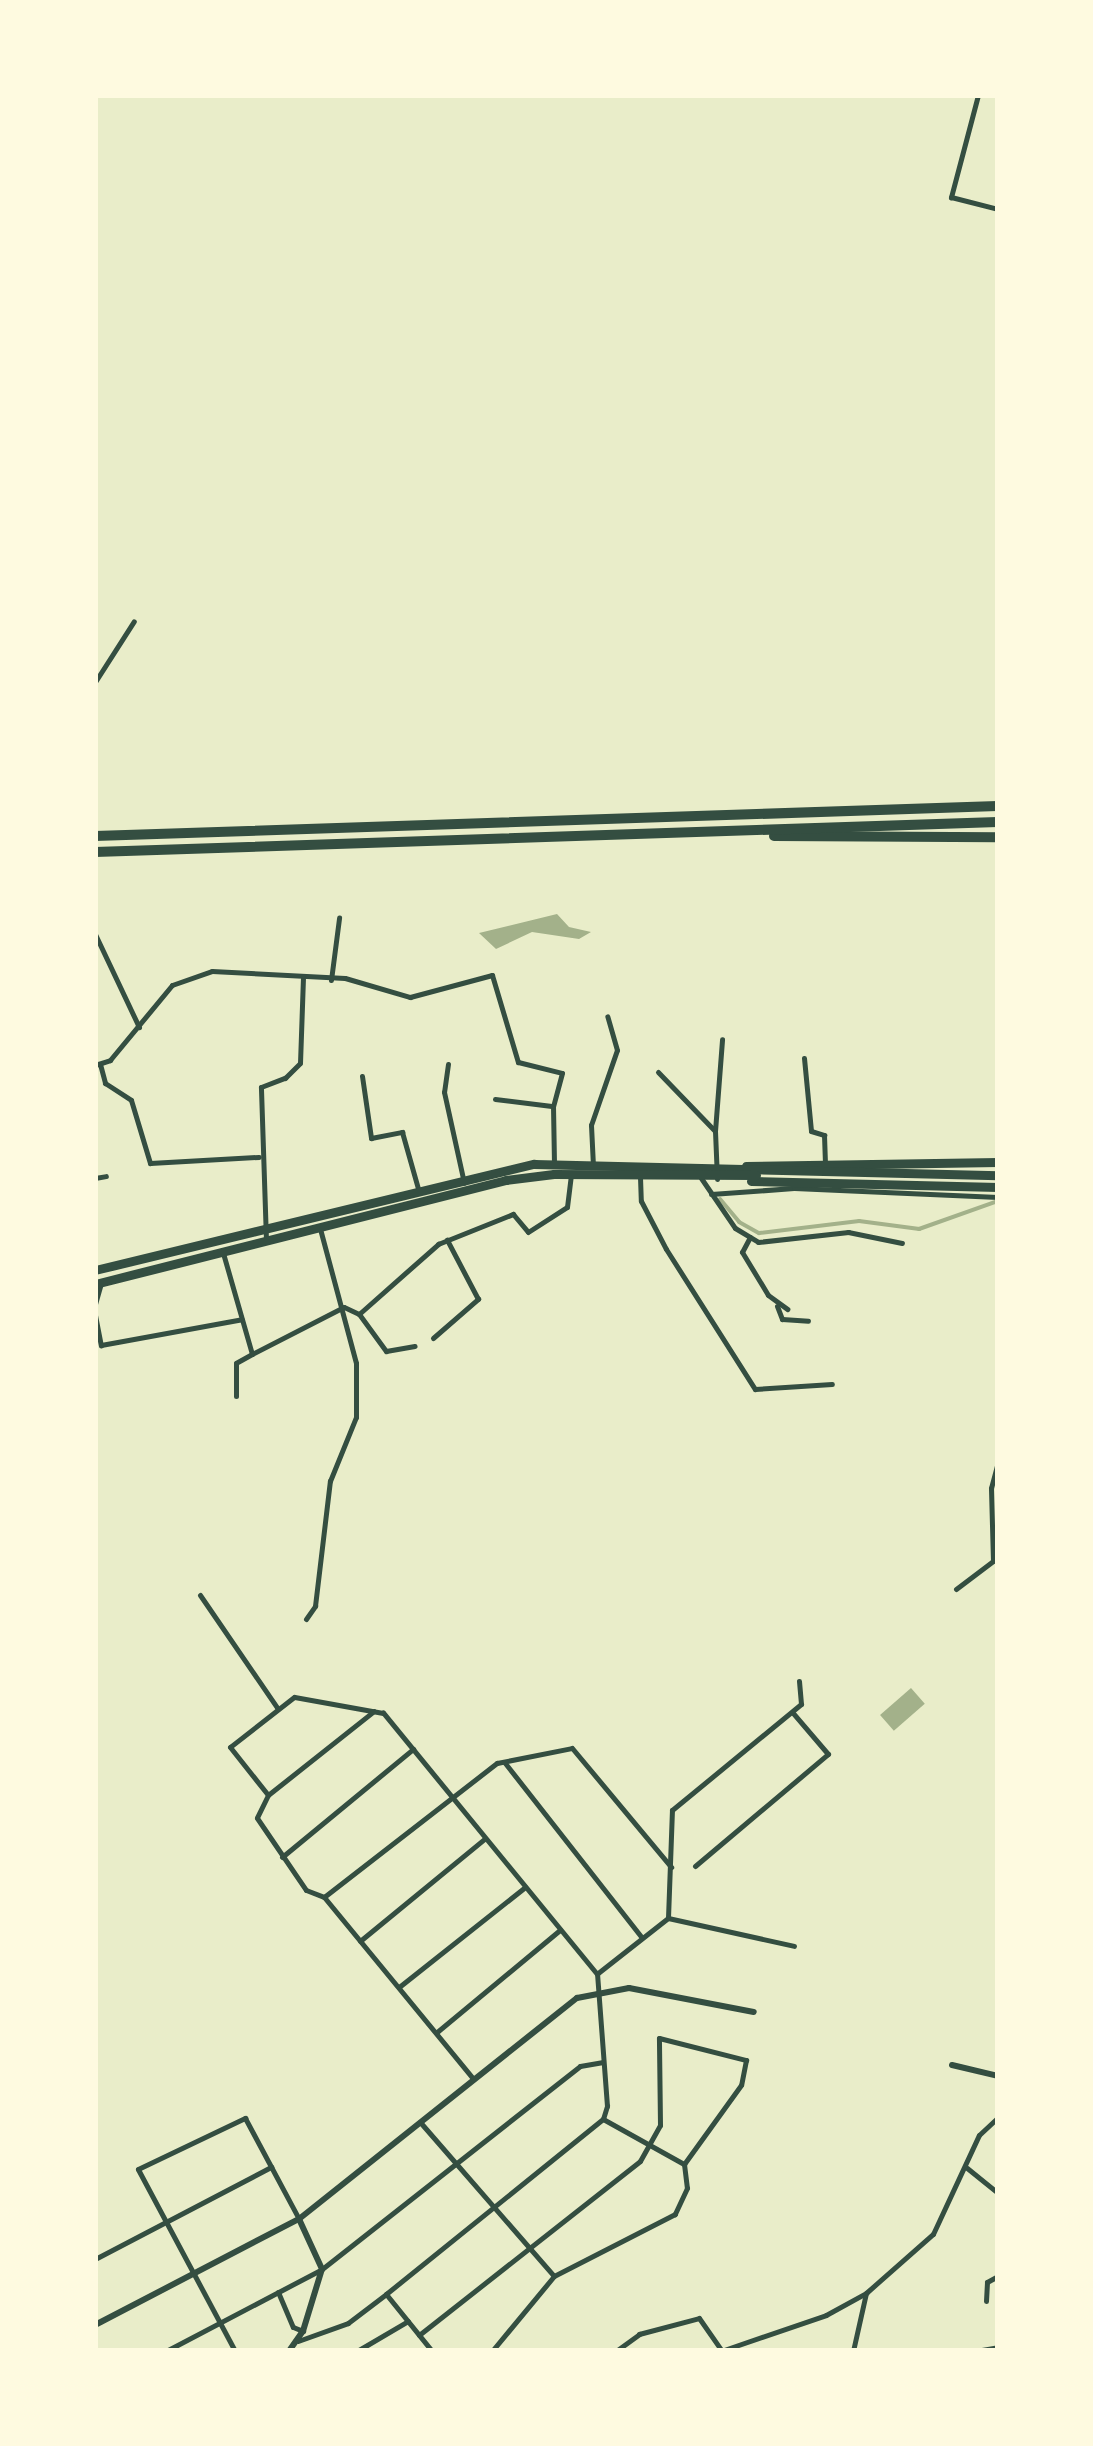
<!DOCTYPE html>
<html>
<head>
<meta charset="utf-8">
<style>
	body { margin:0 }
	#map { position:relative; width:1093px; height:2446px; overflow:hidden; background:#e9edc9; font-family:Raleway,sans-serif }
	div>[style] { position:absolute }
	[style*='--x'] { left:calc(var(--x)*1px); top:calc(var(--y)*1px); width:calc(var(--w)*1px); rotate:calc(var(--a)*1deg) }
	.water>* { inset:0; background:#a3b18a; transform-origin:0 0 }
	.stream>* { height:4px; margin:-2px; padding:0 2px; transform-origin:2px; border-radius:2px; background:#a3b18a }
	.minor>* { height:5px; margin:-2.5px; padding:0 2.5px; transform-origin:2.5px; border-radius:2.5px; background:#344e41 }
	.tertiary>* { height:6px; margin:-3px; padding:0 3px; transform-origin:3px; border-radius:3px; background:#344e41 }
	.primary>* { height:9px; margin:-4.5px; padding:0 4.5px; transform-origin:4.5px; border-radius:4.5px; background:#344e41 }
	.motorway>* { height:10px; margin:-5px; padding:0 5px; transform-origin:5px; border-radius:5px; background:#344e41 }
	span { translate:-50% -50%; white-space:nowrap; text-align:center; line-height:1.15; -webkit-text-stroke:10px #fefae0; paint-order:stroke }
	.frame { position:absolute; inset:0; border:98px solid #fefae0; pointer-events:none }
</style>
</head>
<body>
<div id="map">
	<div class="water">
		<div style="clip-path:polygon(557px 914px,569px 927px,591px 932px,579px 939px,532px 932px,496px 949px,479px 933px)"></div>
		<div style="left:911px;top:1688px;width:21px;height:41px;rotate:49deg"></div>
	</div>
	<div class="stream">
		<div style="--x:720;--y:1199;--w:30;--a:50"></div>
		<div style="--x:739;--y:1222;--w:23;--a:29"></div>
		<div style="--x:759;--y:1233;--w:101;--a:-6.8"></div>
		<div style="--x:859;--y:1221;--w:61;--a:7.6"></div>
		<div style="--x:919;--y:1229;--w:84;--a:-19.5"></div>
	</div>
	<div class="minor">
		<div style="--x:978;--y:95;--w:106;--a:104.8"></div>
		<div style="--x:951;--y:197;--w:49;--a:14.3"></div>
		<div style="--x:95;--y:682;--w:72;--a:-57.4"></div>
		<div style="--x:95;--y:934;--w:103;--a:64.7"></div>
		<div style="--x:331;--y:980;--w:63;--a:-82.6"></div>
		<div style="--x:804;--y:1058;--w:73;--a:84.5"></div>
		<div style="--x:811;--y:1131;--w:14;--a:17"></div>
		<div style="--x:824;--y:1135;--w:27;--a:88"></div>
		<div style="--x:100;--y:1064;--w:20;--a:75"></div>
		<div style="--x:105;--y:1083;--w:31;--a:33"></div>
		<div style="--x:131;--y:1100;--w:66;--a:73.2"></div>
		<div style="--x:150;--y:1163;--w:109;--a:-3.2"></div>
		<div style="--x:448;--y:1064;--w:28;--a:98"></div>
		<div style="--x:444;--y:1092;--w:93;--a:77.6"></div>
		<div style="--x:95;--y:1065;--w:16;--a:-18"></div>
		<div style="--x:110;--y:1060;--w:97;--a:-50.4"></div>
		<div style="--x:172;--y:985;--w:42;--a:-19.3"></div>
		<div style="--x:212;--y:971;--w:133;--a:3"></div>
		<div style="--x:345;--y:978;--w:68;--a:16.3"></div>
		<div style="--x:410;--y:997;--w:85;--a:-15"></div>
		<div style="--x:492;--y:975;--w:91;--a:73.4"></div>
		<div style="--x:518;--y:1062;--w:45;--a:14"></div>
		<div style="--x:562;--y:1073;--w:34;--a:105"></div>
		<div style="--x:553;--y:1106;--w:58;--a:89"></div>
		<div style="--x:658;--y:1072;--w:82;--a:46"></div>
		<div style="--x:715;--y:1131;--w:48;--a:87.6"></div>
		<div style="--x:362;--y:1076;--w:63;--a:81.7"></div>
		<div style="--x:371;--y:1138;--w:32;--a:-11"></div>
		<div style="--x:402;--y:1132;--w:62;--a:74.2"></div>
		<div style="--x:495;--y:1099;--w:57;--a:7"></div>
		<div style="--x:715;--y:1131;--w:92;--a:-85.6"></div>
		<div style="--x:593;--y:1166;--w:41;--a:-92.8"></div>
		<div style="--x:591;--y:1125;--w:79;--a:-70.9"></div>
		<div style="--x:617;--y:1050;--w:35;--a:-106"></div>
		<div style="--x:640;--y:1177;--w:24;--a:88"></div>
		<div style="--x:641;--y:1201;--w:54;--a:62.5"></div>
		<div style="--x:666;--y:1249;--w:166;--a:57.6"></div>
		<div style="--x:755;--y:1389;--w:77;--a:-3.7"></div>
		<div style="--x:95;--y:1178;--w:11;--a:-10"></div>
		<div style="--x:701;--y:1178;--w:60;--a:55.8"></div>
		<div style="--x:735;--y:1228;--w:27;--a:31"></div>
		<div style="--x:758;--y:1242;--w:91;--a:-6.3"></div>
		<div style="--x:848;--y:1232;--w:55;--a:11.5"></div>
		<div style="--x:711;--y:1194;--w:83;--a:-4.1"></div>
		<div style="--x:794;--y:1188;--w:204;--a:2.5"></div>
		<div style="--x:750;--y:1237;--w:17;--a:118"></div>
		<div style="--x:742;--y:1252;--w:50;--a:58.8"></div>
		<div style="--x:768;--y:1295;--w:24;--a:36"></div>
		<div style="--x:266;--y:1240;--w:153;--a:-91.9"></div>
		<div style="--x:261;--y:1087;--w:26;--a:-21"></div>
		<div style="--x:285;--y:1078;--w:21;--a:-45"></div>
		<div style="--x:300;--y:1063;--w:85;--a:-88"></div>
		<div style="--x:223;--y:1253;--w:105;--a:74"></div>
		<div style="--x:252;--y:1354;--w:18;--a:151"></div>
		<div style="--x:236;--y:1363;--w:33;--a:90"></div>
		<div style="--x:95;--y:1304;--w:22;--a:-74"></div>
		<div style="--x:777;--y:1306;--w:14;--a:69"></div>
		<div style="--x:782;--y:1319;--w:26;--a:4"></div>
		<div style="--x:359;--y:1314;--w:106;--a:-41.5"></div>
		<div style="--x:438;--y:1244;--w:81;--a:-21.8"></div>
		<div style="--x:513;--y:1214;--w:23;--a:50"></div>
		<div style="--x:528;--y:1232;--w:46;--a:-32.7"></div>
		<div style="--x:567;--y:1207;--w:31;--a:-83"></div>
		<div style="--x:95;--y:1315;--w:31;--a:79"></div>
		<div style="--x:101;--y:1345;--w:143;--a:-10.4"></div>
		<div style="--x:433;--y:1338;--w:60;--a:-40.9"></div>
		<div style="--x:478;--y:1299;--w:67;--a:-117.7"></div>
		<div style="--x:252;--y:1354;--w:103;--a:-27.1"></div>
		<div style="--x:344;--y:1307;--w:17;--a:25"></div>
		<div style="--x:359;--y:1314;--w:46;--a:53.9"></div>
		<div style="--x:386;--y:1351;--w:29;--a:-10"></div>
		<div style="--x:956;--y:1589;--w:46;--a:-37.1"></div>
		<div style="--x:993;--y:1561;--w:73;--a:-91.6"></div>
		<div style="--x:991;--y:1488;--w:28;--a:-75"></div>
		<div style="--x:200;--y:1595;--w:138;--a:55.6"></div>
		<div style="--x:306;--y:1619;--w:16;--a:-55"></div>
		<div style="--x:315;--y:1606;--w:126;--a:-83.2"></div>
		<div style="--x:330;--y:1481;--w:69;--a:-67.9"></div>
		<div style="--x:356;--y:1417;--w:54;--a:-90"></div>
		<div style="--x:356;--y:1363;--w:139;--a:-105"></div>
		<div style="--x:505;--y:1763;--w:222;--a:51.9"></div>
		<div style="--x:268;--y:1795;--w:135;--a:-38.4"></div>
		<div style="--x:282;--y:1857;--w:170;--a:-39.5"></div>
		<div style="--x:695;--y:1866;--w:174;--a:-40.1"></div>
		<div style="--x:828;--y:1754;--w:55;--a:-130.6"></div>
		<div style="--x:324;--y:1897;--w:219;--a:-37.8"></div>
		<div style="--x:497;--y:1763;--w:76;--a:-11.3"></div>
		<div style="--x:572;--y:1748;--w:155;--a:50.2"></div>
		<div style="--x:668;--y:1918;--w:129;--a:12.5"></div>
		<div style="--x:360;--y:1941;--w:161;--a:-39.4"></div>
		<div style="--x:598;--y:1973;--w:89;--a:-38.2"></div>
		<div style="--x:668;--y:1918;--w:108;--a:-87.9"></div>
		<div style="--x:672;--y:1810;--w:167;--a:-39.4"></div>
		<div style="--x:801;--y:1704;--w:23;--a:-95"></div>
		<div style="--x:399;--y:1987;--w:161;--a:-38.4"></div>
		<div style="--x:437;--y:2032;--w:160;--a:-39.7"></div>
		<div style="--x:603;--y:2119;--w:93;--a:29.1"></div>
		<div style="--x:420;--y:2122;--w:204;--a:49"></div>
		<div style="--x:967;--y:2168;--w:40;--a:39"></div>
		<div style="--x:95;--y:2259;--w:199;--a:-27.6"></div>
		<div style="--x:278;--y:2292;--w:38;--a:67"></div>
		<div style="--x:293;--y:2327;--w:11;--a:22"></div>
		<div style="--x:386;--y:2294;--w:73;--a:51.1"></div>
		<div style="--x:986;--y:2301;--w:19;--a:-87"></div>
		<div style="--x:987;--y:2282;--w:13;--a:-29"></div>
		<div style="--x:419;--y:2335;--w:281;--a:-38.2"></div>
		<div style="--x:640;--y:2161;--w:41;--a:-60.9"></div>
		<div style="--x:660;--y:2125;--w:87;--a:-90.7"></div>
		<div style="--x:659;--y:2038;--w:90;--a:14.2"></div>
		<div style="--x:746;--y:2060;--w:25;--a:101"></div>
		<div style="--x:741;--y:2085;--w:97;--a:125.8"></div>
		<div style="--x:684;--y:2164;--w:24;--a:83"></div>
		<div style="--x:687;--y:2188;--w:29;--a:115"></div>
		<div style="--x:675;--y:2214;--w:136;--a:152.9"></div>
		<div style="--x:554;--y:2276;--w:97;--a:129.6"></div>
		<div style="--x:298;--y:2341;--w:53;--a:-19.8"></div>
		<div style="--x:348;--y:2323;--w:48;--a:-37.3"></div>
		<div style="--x:386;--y:2294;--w:279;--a:-38.9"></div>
		<div style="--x:603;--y:2119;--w:14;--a:-73"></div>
		<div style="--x:607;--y:2106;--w:132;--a:-94.3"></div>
		<div style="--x:597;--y:1974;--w:338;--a:-129.3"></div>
		<div style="--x:383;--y:1713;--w:90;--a:-169.8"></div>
		<div style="--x:294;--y:1697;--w:81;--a:142"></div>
		<div style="--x:230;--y:1747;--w:61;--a:51.6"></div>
		<div style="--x:268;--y:1795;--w:25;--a:116"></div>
		<div style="--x:257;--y:1818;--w:87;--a:55.8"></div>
		<div style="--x:306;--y:1890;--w:19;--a:21"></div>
		<div style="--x:324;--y:1897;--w:233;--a:50.6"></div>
		<div style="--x:166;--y:2351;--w:176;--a:-27.7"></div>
		<div style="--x:322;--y:2269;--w:328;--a:-38.2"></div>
		<div style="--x:580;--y:2066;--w:22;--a:-10"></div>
		<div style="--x:235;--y:2351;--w:206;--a:-118.1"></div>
		<div style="--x:138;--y:2169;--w:119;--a:-25.5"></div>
		<div style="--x:245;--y:2118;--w:115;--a:61.9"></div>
		<div style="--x:357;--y:2351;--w:59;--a:-30.5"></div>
		<div style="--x:616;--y:2351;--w:29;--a:-36"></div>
		<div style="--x:639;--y:2334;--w:62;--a:-14.9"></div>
		<div style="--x:699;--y:2318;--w:40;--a:55.1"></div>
		<div style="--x:721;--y:2351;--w:111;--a:-18.9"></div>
		<div style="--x:826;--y:2315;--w:46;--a:-28.8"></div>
		<div style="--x:866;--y:2293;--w:89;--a:-41.4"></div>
		<div style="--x:933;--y:2234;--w:109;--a:-65.1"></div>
		<div style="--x:979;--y:2135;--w:26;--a:-43"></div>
		<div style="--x:853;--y:2351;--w:59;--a:-77.4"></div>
		<div style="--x:976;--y:2351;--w:22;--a:-10"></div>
	</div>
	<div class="tertiary">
		<div style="--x:952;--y:2065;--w:47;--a:13.4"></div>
		<div style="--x:95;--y:2325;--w:230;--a:-27.5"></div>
		<div style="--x:299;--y:2219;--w:355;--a:-38.5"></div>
		<div style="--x:577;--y:1998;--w:53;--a:-10.9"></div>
		<div style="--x:629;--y:1988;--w:127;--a:10.9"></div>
		<div style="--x:289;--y:2351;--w:24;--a:-55"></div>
		<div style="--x:303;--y:2331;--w:65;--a:-73"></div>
		<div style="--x:322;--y:2269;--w:55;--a:-114.7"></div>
	</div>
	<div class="primary">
		<div style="--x:746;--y:1166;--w:252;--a:-0.9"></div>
		<div style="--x:751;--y:1181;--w:247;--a:1.4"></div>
		<div style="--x:95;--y:1270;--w:452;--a:-13.6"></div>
		<div style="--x:534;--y:1164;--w:464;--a:1.4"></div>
		<div style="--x:95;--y:1284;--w:424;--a:-14.2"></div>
		<div style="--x:506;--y:1180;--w:48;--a:-7.1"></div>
		<div style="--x:554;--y:1174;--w:202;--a:0.3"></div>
	</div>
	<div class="motorway">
		<div style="--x:95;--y:836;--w:903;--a:-1.9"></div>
		<div style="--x:774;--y:836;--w:224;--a:0.3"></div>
		<div style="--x:95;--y:852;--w:903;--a:-1.9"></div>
	</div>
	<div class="frame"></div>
</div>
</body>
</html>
